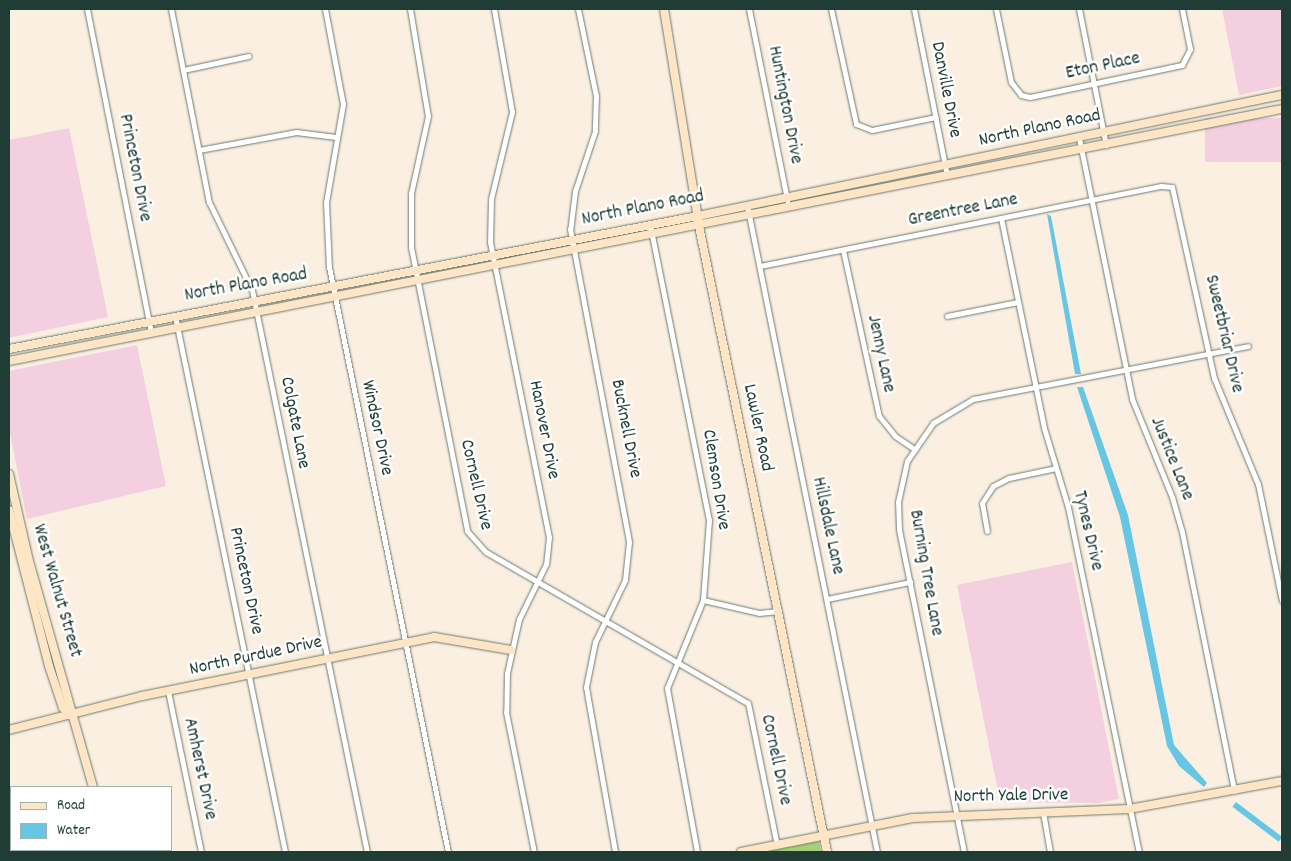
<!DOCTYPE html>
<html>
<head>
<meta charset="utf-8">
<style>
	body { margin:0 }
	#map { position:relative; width:1291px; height:861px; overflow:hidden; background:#faefe1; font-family:Dekko,sans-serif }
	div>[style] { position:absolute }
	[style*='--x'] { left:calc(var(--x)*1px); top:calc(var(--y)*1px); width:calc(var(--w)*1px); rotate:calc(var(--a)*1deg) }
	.built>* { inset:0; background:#f3cfe0; transform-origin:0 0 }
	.green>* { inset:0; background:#a8d07b }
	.water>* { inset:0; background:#66c6e4; transform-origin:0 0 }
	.roads { filter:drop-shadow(0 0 1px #6c7b71) drop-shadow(0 0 1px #6c7b71) }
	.street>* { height:5px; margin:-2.5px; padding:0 2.5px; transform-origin:2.5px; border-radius:2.5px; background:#fff }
	.secondary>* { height:8px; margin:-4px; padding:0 4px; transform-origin:4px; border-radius:4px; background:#fde5c5 }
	span { translate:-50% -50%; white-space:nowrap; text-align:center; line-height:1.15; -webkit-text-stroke:5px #fff; paint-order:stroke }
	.street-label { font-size:19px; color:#1f3d34 }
	.frame { position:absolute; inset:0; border:10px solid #1f3d34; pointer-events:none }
	.legend { position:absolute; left:10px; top:786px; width:162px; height:65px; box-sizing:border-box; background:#fff; border:1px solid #a5b1ae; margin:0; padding:6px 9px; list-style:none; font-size:15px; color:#1f3d34 }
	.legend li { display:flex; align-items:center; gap:10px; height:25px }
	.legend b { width:25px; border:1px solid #a5b1ae }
</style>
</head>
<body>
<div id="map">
	<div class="built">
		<div style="clip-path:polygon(1222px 9px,1282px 9px,1282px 86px,1239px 95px)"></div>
		<div style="left:1282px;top:118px;width:44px;height:77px;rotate:90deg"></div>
		<div style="clip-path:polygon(69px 128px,108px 317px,9px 338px,9px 140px)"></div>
		<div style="clip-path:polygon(137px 345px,166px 486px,27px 519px,9px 428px,9px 371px)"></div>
		<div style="clip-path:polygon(1072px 562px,1119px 799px,1099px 803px,1000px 802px,957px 585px)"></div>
	</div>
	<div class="green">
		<div style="clip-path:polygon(819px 841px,821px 852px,764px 852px)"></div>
	</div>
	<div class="water">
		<div style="clip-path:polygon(1047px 214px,1051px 216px,1081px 374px,1075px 374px)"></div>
		<div style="clip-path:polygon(1077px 387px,1083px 387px,1128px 515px,1174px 745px,1207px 783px,1204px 787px,1179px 766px,1167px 746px,1120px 517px)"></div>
		<div style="left:1236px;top:802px;width:58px;height:6px;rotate:37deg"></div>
	</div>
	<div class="roads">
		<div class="street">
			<div style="--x:87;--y:9;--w:330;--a:78.8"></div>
			<div style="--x:171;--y:9;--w:197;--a:78.9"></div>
			<div style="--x:209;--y:202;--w:98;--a:64"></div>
			<div style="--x:252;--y:290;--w:574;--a:78.44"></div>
			<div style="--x:325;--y:9;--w:97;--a:79.3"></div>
			<div style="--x:343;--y:104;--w:99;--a:99.8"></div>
			<div style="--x:326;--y:202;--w:65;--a:87.4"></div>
			<div style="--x:329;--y:267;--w:597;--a:78.5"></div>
			<div style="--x:410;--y:9;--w:109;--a:80.5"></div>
			<div style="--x:428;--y:116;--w:79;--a:102.4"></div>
			<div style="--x:411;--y:193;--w:54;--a:90"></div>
			<div style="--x:411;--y:247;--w:289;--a:78.8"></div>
			<div style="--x:467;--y:531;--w:28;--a:48"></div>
			<div style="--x:486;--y:552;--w:302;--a:30"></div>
			<div style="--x:748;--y:703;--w:145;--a:78.5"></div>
			<div style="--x:494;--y:9;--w:105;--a:80.1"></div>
			<div style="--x:512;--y:112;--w:89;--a:103.6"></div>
			<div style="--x:491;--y:199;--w:43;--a:91.3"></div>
			<div style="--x:490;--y:242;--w:301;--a:78.7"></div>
			<div style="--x:549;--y:537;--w:27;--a:96"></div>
			<div style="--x:546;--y:564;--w:61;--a:116.1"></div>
			<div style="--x:519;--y:619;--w:55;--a:102.5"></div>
			<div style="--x:507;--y:673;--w:39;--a:91"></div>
			<div style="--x:506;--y:712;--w:143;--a:78.7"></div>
			<div style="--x:578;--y:9;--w:89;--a:78.3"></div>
			<div style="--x:596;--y:96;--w:35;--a:92"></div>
			<div style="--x:595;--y:131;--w:63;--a:108.4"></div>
			<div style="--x:575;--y:191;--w:38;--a:97"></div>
			<div style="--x:570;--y:229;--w:319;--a:79.3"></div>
			<div style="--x:629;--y:542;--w:38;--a:96"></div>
			<div style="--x:625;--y:580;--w:69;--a:115.8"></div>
			<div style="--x:595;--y:642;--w:46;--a:101.3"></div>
			<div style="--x:586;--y:687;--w:168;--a:80"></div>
			<div style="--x:749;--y:9;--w:195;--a:78.7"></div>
			<div style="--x:831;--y:9;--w:118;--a:77.7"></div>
			<div style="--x:856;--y:124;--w:17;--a:21"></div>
			<div style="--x:872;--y:130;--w:65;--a:-11.5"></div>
			<div style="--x:914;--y:9;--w:170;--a:78.8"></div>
			<div style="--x:996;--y:9;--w:75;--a:78.4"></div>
			<div style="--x:1011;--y:82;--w:16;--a:52"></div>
			<div style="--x:1021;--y:95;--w:9;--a:13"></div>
			<div style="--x:1030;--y:97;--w:155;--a:-11.9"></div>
			<div style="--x:1182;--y:65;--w:18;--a:-63"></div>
			<div style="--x:1190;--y:49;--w:41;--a:-101.3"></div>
			<div style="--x:1079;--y:9;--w:139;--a:78.8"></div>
			<div style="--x:183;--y:70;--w:67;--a:-12"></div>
			<div style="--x:1079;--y:138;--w:266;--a:78.5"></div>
			<div style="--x:1132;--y:399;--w:106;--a:67.8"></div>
			<div style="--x:1172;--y:497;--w:36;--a:74"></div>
			<div style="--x:1182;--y:532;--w:264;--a:78.6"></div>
			<div style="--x:199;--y:150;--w:99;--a:-10.5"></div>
			<div style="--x:296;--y:132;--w:40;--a:7.1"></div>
			<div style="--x:747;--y:205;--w:660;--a:78.64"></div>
			<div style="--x:1001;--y:218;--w:214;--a:78.4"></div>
			<div style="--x:1044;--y:428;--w:83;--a:73.1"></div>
			<div style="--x:1068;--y:507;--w:352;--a:78.4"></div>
			<div style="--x:650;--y:225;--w:301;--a:78.7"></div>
			<div style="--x:709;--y:520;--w:80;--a:94.3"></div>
			<div style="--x:703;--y:600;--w:95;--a:112.2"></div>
			<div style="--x:667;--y:688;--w:167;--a:79.6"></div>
			<div style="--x:843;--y:250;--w:170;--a:77.8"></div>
			<div style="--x:879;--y:416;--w:26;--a:51"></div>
			<div style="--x:895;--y:436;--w:23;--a:34"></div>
			<div style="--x:760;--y:266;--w:409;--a:-11.3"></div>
			<div style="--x:1161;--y:186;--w:11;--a:5"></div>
			<div style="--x:1172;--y:187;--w:196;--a:77.6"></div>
			<div style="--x:1214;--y:378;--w:115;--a:67.5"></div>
			<div style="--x:1258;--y:484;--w:119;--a:78.4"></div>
			<div style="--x:175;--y:316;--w:547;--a:78.4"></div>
			<div style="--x:947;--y:316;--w:72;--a:-11.2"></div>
			<div style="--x:987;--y:531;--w:28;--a:-100"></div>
			<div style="--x:982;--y:503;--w:20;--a:-57"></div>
			<div style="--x:993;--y:486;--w:18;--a:-27"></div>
			<div style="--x:1009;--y:478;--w:48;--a:-12"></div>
			<div style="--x:827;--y:599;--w:85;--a:-11.6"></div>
			<div style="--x:703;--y:600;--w:57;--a:13.1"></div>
			<div style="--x:759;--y:613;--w:19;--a:-6"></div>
			<div style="--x:168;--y:691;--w:164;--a:78.4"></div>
			<div style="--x:1043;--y:812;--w:41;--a:80.1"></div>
			<div style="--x:9;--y:820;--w:10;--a:79"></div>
			<div style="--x:16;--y:850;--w:2;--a:63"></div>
			<div style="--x:964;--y:852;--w:329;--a:-101.4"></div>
			<div style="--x:899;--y:529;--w:27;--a:-92"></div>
			<div style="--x:898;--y:502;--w:42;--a:-77.6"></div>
			<div style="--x:907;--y:461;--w:46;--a:-55.6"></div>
			<div style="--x:933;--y:423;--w:47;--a:-31"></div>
			<div style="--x:973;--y:399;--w:280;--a:-10.9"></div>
		</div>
		<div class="secondary">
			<div style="--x:664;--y:9;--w:220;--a:80.8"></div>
			<div style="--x:699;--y:226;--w:639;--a:78.44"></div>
			<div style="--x:9;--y:349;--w:702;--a:-10.93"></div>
			<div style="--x:698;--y:216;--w:596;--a:-11.71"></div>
			<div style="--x:9;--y:361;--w:1298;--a:-11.2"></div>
			<div style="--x:9;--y:474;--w:89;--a:77.1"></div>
			<div style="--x:29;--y:561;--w:235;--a:74.2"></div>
			<div style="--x:9;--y:510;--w:161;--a:75.6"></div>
			<div style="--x:49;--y:666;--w:44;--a:71.6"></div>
			<div style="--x:63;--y:708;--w:12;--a:42"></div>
			<div style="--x:9;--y:730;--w:137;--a:-14.3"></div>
			<div style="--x:142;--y:696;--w:298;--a:-11.4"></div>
			<div style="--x:434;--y:637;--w:78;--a:9.6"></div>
			<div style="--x:109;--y:850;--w:2;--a:63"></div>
			<div style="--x:741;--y:852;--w:175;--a:-11.2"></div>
			<div style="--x:913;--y:818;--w:216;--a:-2.4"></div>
			<div style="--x:1129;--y:809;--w:156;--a:-10.4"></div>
		</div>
	</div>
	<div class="street-label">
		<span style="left:1103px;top:67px;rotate:-12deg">Eton Place</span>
		<span style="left:945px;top:90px;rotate:79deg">Danville Drive</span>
		<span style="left:784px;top:105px;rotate:79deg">Huntington Drive</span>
		<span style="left:1040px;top:129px;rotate:-12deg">North Plano Road</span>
		<span style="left:134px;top:168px;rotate:79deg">Princeton Drive</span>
		<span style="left:643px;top:209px;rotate:-11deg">North Plano Road</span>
		<span style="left:963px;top:211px;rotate:-11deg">Greentree Lane</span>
		<span style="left:246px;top:286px;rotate:-10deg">North Plano Road</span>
		<span style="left:1223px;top:334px;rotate:77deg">Sweetbriar Drive</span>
		<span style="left:880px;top:354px;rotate:78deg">Jenny Lane</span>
		<span style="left:294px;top:423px;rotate:79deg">Colgate Lane</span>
		<span style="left:376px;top:428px;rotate:78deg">Windsor Drive</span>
		<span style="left:757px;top:428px;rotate:78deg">Lawler Road</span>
		<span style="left:625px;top:429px;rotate:79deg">Bucknell Drive</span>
		<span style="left:543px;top:430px;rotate:79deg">Hanover Drive</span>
		<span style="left:1171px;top:459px;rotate:68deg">Justice Lane</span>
		<span style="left:715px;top:480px;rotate:81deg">Clemson Drive</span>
		<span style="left:475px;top:485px;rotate:77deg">Cornell Drive</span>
		<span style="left:827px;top:526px;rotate:78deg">Hillsdale Lane</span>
		<span style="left:1087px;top:531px;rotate:77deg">Tynes Drive</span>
		<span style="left:925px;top:573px;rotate:80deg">Burning Tree Lane</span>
		<span style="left:245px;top:581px;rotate:78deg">Princeton Drive</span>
		<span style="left:56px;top:591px;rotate:74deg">West Walnut Street</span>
		<span style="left:256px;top:657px;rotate:-12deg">North Purdue Drive</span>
		<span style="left:775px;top:760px;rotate:78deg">Cornell Drive</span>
		<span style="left:199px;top:769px;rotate:78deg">Amherst Drive</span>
		<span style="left:1011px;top:797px;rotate:-1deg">North Yale Drive</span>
	</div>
	<div class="frame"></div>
	<ul class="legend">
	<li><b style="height:6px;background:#fde5c5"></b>Road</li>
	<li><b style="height:14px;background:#66c6e4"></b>Water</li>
	</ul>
</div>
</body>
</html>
